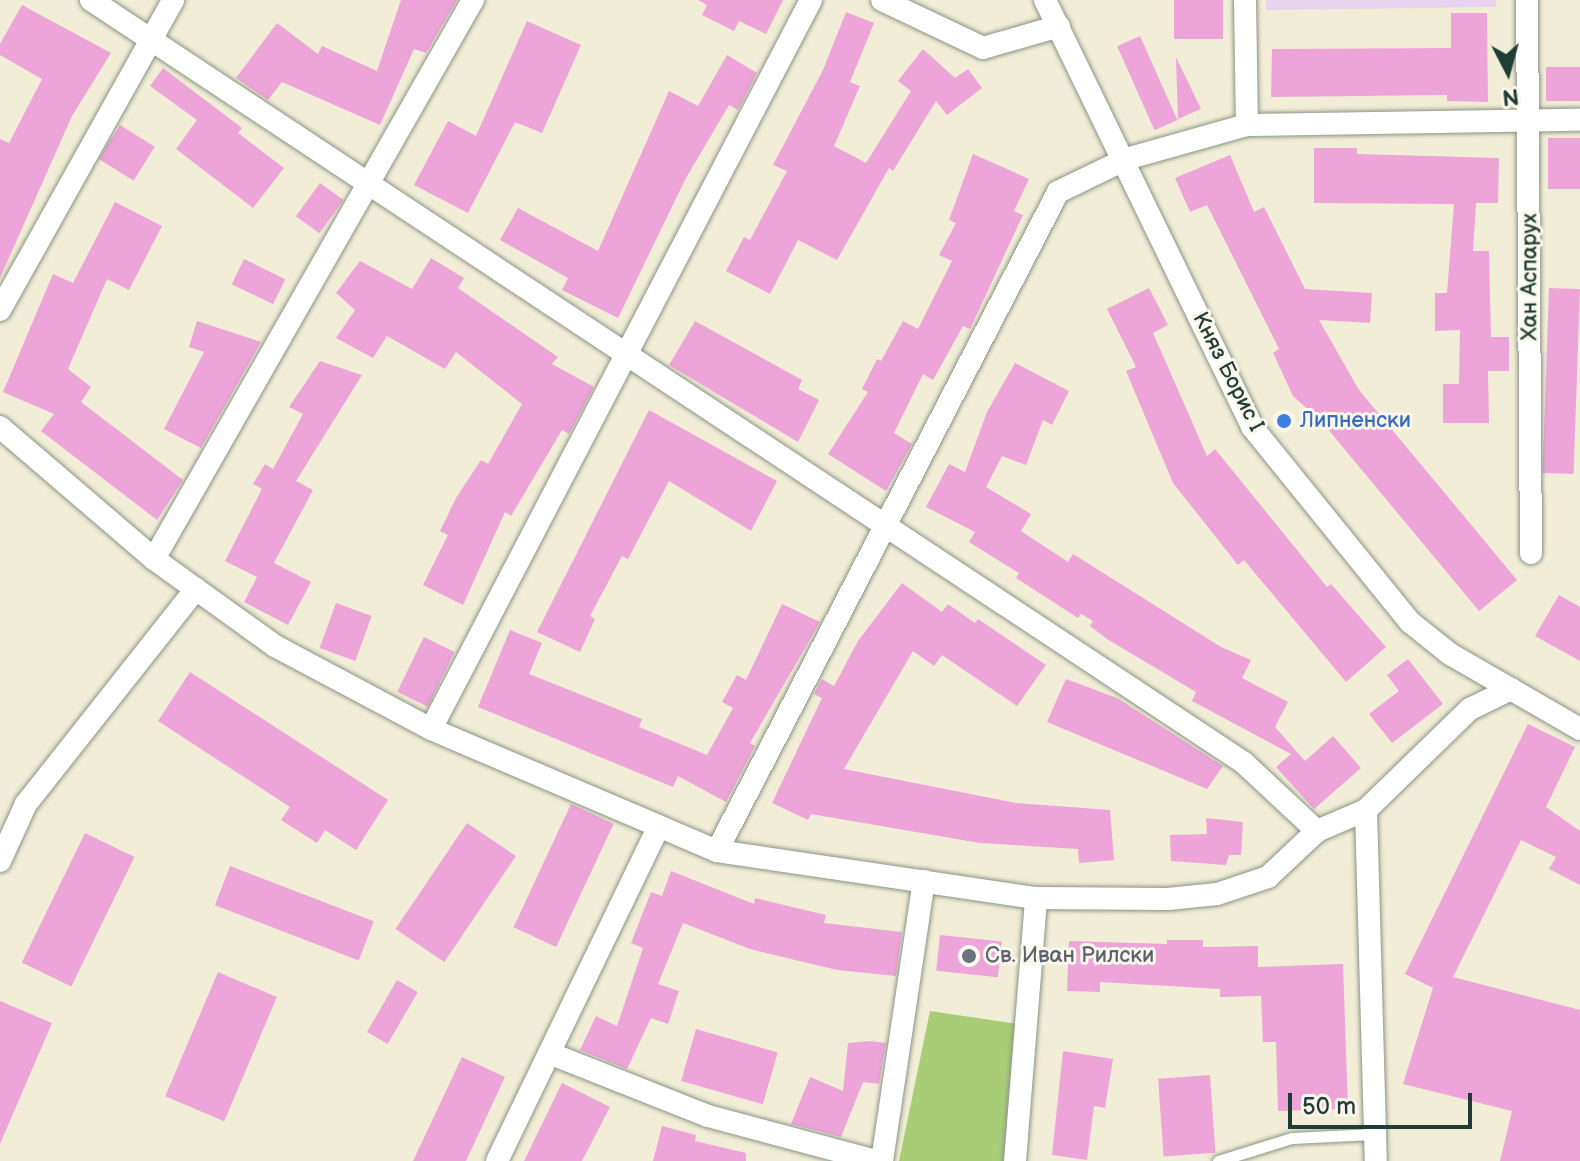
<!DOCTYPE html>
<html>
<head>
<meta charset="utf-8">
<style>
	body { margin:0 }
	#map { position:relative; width:1580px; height:1161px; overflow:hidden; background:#f2edd6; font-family:"Balsamiq Sans",sans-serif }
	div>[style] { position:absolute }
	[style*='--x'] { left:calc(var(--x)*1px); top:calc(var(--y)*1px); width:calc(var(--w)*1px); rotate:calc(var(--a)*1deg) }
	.built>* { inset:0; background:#e9d2ed }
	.green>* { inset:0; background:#a8cd77 }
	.building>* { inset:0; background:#eda4d9; transform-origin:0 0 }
	.roads { filter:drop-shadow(0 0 2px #889585) drop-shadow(0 0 2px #889585) }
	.lane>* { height:11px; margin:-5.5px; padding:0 5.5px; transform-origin:5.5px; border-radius:5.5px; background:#fff }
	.street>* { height:22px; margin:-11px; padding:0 11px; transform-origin:11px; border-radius:11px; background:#fff }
	.dots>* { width:22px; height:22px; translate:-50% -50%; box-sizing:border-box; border:4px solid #fbf7ec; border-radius:50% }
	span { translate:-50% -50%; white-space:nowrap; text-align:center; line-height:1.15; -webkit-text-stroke:6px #fbf7ec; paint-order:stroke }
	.street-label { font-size:22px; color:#1f3d34 }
	.shop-label { font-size:22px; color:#366cbe }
	.left { translate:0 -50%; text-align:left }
	.worship-label { font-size:22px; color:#5b616d }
	.north { position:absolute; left:1468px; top:32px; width:80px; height:80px; -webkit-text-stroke:6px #fbf7ec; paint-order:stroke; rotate:174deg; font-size:22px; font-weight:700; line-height:32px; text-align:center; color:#1f3d34 }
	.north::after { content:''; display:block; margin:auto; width:28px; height:36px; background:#1f3d34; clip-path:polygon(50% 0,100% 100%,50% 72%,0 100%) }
	.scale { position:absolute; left:1288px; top:1093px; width:184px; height:36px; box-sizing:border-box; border:4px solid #1f3d34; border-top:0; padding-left:10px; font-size:24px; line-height:28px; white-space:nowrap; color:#1f3d34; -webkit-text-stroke:6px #fbf7ec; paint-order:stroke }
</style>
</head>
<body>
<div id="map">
	<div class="built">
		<div style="clip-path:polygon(1266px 0,1496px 0,1496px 7px,1266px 10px)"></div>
	</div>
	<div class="green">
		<div style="clip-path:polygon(930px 1011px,1025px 1025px,1005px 1161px,899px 1161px)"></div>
	</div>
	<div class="building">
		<div style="clip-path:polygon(401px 0,457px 0,426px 53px,414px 49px,380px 125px,282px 82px,268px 100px,236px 78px,277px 23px,318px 54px,322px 46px,377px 71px)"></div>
		<div style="clip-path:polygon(698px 0,783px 0,766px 34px,739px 21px,734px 31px,702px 15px,707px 5px)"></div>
		<div style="left:1174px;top:0;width:49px;height:39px"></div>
		<div style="clip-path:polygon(22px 5px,111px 53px,72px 116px,0 278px,0 139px,9px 143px,42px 79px,0 55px,0 44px)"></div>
		<div style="clip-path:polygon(846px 12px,874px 23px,850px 82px,860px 86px,834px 146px,866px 163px,911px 91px,898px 81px,923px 49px,955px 78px,968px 69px,982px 88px,947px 115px,936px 101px,893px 171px,889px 168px,837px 260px,798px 240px,770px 294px,726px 271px,744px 237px,750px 240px,787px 171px,773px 165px,823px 70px)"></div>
		<div style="clip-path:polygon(1451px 13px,1487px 13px,1488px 102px,1447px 101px,1447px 95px,1271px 97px,1272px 49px,1451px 48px)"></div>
		<div style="clip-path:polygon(527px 21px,581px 45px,542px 133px,515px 122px,468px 213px,414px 185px,448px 121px,476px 136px)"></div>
		<div style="left:1140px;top:36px;width:92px;height:25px;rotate:66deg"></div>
		<div style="clip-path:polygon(727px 55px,757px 73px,738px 110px,729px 105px,686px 178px,618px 318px,562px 290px,568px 278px,500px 240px,518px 208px,598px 251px,669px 91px,698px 106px)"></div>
		<div style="clip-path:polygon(1176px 57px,1201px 109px,1178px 119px)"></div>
		<div style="left:1580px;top:67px;width:34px;height:34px;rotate:90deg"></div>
		<div style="clip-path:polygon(163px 68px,242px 128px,238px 133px,284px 168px,253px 208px,176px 149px,197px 120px,150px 86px)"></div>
		<div style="left:120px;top:125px;width:41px;height:40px;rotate:32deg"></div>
		<div style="left:1548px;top:138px;width:32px;height:51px"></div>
		<div style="clip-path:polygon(1314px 148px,1357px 148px,1357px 154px,1499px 158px,1498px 203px,1476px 203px,1473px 251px,1489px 251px,1491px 337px,1509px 337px,1509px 371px,1488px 371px,1489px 423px,1443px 423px,1443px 384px,1459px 384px,1460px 330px,1435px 331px,1435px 293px,1447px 293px,1454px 204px,1314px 203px)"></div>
		<div style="clip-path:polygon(973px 154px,1029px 179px,1014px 211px,1023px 215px,970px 329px,963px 326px,933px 380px,923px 374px,894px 433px,912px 444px,886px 491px,828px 454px,868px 392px,862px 389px,877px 359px,881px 361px,903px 321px,918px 329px,952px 261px,939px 255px,956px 223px,949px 220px)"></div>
		<div style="clip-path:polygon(1230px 155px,1254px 212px,1264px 207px,1305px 289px,1372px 293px,1370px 323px,1319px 320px,1359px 390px,1517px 580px,1479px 611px,1322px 422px,1293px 396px,1273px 353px,1279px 349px,1207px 205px,1190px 212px,1175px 178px)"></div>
		<div style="left:320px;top:183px;width:29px;height:41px;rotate:36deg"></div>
		<div style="clip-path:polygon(115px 202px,162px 226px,129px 290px,107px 279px,68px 369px,91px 387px,81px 402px,183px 480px,157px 520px,41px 431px,54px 414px,3px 392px,53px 274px,73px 283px)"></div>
		<div style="clip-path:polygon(431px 258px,464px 278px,458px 288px,558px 357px,552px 364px,594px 387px,569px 434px,562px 430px,511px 516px,505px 512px,463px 605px,423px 585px,448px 535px,440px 531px,456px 498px,481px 460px,488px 464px,522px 404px,456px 352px,445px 369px,387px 336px,373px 358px,336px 338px,355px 310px,336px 293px,360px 261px,412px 289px)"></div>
		<div style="left:244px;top:259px;width:46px;height:28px;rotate:26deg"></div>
		<div style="clip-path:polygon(1149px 288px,1168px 325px,1153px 333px,1207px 456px,1215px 449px,1327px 587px,1331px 584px,1386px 647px,1346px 682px,1244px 560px,1238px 565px,1173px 483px,1126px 371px,1136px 367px,1107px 309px)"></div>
		<div style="left:1549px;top:288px;width:31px;height:185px;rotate:2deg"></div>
		<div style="clip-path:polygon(197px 321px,261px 342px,201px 448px,164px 429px,204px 352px,189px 347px)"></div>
		<div style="clip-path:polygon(695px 321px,802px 380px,798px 389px,819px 400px,798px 442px,669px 365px)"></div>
		<div style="clip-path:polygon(320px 361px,362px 375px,296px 481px,313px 490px,274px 563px,311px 582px,288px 625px,244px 602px,257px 577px,225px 561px,262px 489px,253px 484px,265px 464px,273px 469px,303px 414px,289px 407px)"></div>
		<div style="clip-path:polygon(1015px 363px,1069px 391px,1052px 425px,1043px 420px,1026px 465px,1002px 456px,986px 487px,1031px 514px,1021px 531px,1068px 562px,1073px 554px,1221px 647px,1251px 660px,1242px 678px,1288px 702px,1275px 727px,1305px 761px,1333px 736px,1361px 768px,1314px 809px,1276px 767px,1291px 754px,1192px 701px,1196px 692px,1107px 639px,1090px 626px,1093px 621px,1081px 614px,1078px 618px,1016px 578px,1019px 573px,969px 542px,975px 532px,926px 507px,949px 464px,965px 472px,987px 412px)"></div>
		<div style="clip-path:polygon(649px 410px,777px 481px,751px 531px,669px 481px,628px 559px,622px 556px,590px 616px,595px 619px,580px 652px,537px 632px)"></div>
		<div style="clip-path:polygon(902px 583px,942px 612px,948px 604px,975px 623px,978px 619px,1046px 665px,1017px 706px,942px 655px,934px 666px,913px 651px,844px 769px,1016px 803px,1110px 810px,1114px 860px,1079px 863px,1078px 849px,980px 843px,811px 814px,808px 820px,772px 803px,822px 698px,814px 694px,822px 679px,834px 686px,858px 641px)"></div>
		<div style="clip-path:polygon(1559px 595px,1580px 607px,1580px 661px,1535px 636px)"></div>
		<div style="left:336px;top:603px;width:38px;height:48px;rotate:20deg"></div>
		<div style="clip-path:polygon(782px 604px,820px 622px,750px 743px,755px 746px,726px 802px,678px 776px,673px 787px,478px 707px,510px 630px,542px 643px,529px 674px,642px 719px,639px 727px,707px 755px,733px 708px,722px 702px,737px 675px,746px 680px)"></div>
		<div style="left:424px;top:637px;width:34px;height:61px;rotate:26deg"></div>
		<div style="clip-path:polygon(1408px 659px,1443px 704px,1392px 743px,1369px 714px,1399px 691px,1387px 675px)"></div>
		<div style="clip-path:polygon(190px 672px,388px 800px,356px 850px,325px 830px,317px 843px,281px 820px,290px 807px,158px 721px)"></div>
		<div style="clip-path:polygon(1066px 679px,1117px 698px,1223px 766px,1207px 789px,1047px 722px)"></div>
		<div style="clip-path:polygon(1528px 724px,1575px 747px,1546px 807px,1580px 831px,1580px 885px,1549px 869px,1556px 857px,1521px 840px,1453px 977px,1580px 1010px,1580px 1161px,1500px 1161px,1512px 1111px,1403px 1084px,1433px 988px,1405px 974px)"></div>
		<div style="left:571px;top:804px;width:47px;height:136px;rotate:25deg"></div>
		<div style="clip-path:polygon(1206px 818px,1243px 822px,1241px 855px,1229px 855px,1226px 865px,1171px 861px,1170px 835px,1207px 834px)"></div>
		<div style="left:467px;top:823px;width:59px;height:128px;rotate:34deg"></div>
		<div style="left:85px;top:833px;width:55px;height:144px;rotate:26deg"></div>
		<div style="left:230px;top:866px;width:154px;height:42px;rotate:21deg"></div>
		<div style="clip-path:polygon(671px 871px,754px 904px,755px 898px,826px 915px,824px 923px,902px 932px,896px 976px,837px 970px,750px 949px,683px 923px,658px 984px,679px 991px,668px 1024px,651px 1018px,627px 1069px,580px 1050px,596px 1016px,617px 1026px,643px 948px,631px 943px,651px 892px,662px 896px)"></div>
		<div style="left:940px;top:935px;width:62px;height:36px;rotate:6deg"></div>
		<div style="clip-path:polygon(1167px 940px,1203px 940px,1203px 947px,1258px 946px,1258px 967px,1343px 964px,1348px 1109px,1278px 1111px,1276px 1042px,1263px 1042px,1261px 996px,1220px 997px,1220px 989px,1100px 982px,1100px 992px,1067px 991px,1069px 941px,1167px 944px)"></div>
		<div style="left:218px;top:972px;width:64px;height:135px;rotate:23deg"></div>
		<div style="left:397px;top:980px;width:24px;height:60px;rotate:30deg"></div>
		<div style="clip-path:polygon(0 1001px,52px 1023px,0 1144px)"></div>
		<div style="left:696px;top:1029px;width:85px;height:54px;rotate:16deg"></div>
		<div style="clip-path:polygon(870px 1041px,886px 1043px,879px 1084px,863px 1082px,841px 1137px,791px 1124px,810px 1077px,843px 1091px,848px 1043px)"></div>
		<div style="clip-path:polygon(1063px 1051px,1113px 1059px,1105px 1108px,1094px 1106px,1087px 1160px,1052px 1155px)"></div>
		<div style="clip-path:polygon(462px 1057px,505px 1077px,466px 1161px,413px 1161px)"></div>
		<div style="left:1210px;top:1075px;width:78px;height:52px;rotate:86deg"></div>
		<div style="clip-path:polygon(562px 1083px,610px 1107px,582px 1161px,524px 1161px)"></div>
		<div style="clip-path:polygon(662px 1126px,696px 1135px,695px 1141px,746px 1153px,746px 1161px,653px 1161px)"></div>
	</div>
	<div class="roads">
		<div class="lane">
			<div style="--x:1218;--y:1161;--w:77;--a:-17.3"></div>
			<div style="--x:1292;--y:1138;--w:81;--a:-2.8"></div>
		</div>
		<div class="street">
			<div style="--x:91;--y:0;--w:1383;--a:33.49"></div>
			<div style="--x:1244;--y:763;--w:100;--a:43"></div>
			<div style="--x:882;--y:0;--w:112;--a:25.4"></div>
			<div style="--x:983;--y:48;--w:79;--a:-16.1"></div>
			<div style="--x:1045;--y:0;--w:475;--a:64.1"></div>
			<div style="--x:1252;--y:427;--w:251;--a:51"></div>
			<div style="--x:1410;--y:622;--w:51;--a:38.7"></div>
			<div style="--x:1450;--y:654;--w:150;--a:30"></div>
			<div style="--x:1245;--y:0;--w:125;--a:89.1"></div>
			<div style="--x:1527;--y:0;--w:553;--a:89.59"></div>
			<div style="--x:0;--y:310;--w:355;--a:-60.8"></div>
			<div style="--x:0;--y:427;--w:203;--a:40.6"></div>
			<div style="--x:154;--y:559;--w:149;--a:35.7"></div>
			<div style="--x:275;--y:646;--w:177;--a:28"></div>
			<div style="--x:431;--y:729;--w:311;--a:23.1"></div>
			<div style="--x:717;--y:851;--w:322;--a:8.4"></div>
			<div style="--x:1036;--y:898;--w:132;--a:0.4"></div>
			<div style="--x:1168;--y:899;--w:49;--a:-5.8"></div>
			<div style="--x:1217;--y:894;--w:54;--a:-18.4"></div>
			<div style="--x:1268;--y:877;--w:67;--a:-43.2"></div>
			<div style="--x:1317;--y:831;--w:53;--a:-23.2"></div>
			<div style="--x:1366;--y:810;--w:145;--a:-44.2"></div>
			<div style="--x:1470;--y:709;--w:46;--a:-26"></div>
			<div style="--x:154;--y:559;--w:644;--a:-60.29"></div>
			<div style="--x:431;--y:729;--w:822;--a:-62.47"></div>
			<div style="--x:1366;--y:810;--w:351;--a:88.4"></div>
			<div style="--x:717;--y:851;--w:742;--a:-62.64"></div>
			<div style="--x:1058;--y:192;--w:76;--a:-25.9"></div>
			<div style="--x:1126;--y:159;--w:126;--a:-15.7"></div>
			<div style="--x:1247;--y:125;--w:333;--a:-0.9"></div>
			<div style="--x:0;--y:861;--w:63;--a:-65.5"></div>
			<div style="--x:26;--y:804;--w:274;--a:-51.7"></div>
			<div style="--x:549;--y:1053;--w:171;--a:21.6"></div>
			<div style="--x:708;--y:1116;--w:174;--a:15"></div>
			<div style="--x:497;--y:1161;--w:370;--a:-64.2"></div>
			<div style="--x:882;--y:1161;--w:283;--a:-81.5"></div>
			<div style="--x:1015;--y:1161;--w:264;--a:-85.4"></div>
		</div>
	</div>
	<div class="dots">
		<div style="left:1284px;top:421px;background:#3f7fe0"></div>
		<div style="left:969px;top:956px;background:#6b7280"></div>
	</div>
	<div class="street-label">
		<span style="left:1530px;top:277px;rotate:-90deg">Хан Аспарух</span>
		<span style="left:1228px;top:372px;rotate:63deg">Княз Борис I</span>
	</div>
	<div class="shop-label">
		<span class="left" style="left:1300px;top:421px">Липненски</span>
	</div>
	<div class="worship-label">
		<span class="left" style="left:985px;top:956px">Св. Иван Рилски</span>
	</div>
	<div class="north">N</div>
	<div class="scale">50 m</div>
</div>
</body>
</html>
